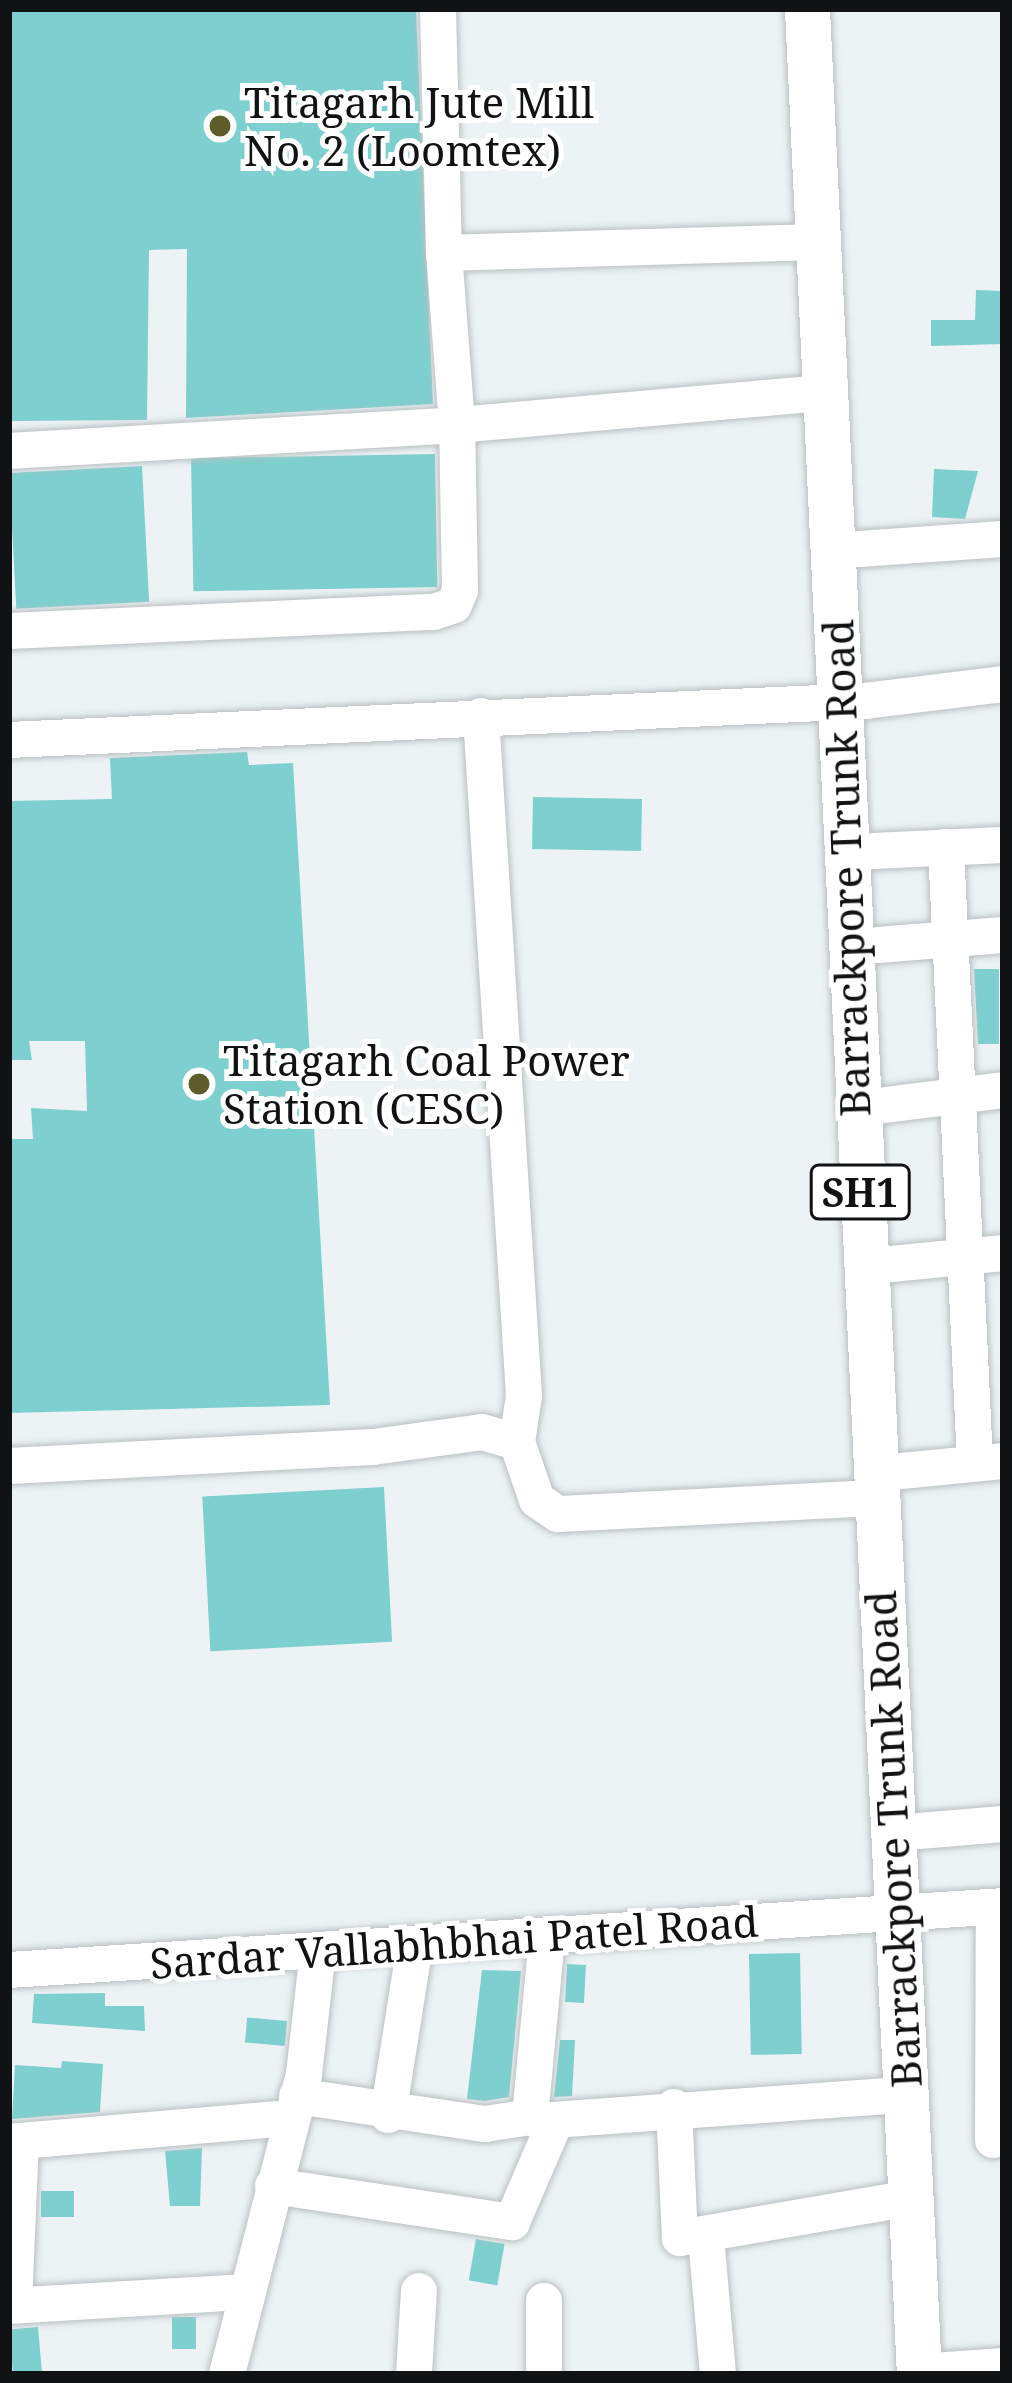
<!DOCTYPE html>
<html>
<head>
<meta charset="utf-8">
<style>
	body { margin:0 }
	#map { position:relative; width:1012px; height:2383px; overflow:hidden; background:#edf3f4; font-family:"Noto Serif",serif }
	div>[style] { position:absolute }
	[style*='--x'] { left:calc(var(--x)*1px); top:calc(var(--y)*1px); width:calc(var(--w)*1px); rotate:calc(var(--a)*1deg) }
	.building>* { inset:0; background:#7ecfcf; transform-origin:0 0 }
	.roads { filter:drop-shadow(0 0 3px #bbc0c2) drop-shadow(0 0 3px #bbc0c2) }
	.minor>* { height:36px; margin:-18px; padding:0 18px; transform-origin:18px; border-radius:18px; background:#fff }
	.major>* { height:45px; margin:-22.5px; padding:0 22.5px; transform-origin:22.5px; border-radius:22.5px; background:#fff }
	.dots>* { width:33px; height:33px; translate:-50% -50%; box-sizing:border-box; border:6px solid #fff; border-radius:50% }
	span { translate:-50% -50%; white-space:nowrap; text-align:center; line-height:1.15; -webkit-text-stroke:10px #fff; paint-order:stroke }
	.shield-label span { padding:3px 9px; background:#fff; border:3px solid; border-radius:9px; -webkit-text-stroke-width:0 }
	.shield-label { font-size:39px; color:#101213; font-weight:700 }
	.poi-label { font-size:42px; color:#101213 }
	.left { translate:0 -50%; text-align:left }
	.street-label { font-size:42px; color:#101213 }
	.frame { position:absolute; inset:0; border:12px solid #101213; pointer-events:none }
</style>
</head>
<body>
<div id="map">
	<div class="building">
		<div style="clip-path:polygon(9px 9px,416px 9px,433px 404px,186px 418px,187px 249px,149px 250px,147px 420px,9px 421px)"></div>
		<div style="clip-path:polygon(976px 290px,1003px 291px,1003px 344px,931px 346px,931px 320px,975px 320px)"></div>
		<div style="left:435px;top:454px;width:133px;height:244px;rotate:89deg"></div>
		<div style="left:142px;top:466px;width:136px;height:133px;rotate:87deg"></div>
		<div style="clip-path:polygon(934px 469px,978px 471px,965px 519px,932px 517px)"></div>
		<div style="clip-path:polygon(247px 752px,249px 765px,293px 763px,330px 1405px,9px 1413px,9px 1139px,33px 1139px,31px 1108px,87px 1111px,85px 1041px,29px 1041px,32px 1060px,9px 1060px,9px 801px,112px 799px,110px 758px)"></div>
		<div style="left:533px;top:797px;width:109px;height:52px;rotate:1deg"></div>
		<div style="clip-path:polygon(974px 969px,999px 969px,999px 1044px,978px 1044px)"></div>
		<div style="left:384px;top:1487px;width:155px;height:182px;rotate:87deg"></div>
		<div style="left:800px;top:1953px;width:101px;height:51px;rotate:89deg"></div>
		<div style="left:567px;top:1964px;width:19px;height:38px;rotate:3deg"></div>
		<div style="clip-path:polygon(482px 1970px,521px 1971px,509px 2097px,485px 2101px,467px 2099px)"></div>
		<div style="clip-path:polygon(105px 1993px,105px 2006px,144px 2006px,145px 2031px,32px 2023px,34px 1994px)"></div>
		<div style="left:287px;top:2021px;width:25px;height:40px;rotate:95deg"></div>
		<div style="clip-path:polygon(560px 2040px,575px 2040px,572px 2096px,554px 2097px)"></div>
		<div style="clip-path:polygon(62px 2061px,103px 2064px,100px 2112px,12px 2119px,15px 2065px,61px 2068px)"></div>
		<div style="clip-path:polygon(202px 2148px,200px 2206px,170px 2206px,165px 2151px)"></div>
		<div style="left:41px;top:2191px;width:33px;height:26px"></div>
		<div style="left:476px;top:2239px;width:29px;height:42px;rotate:10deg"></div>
		<div style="left:196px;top:2317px;width:32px;height:24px;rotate:90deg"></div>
		<div style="left:38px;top:2327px;width:47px;height:29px;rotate:85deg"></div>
	</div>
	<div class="roads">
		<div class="minor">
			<div style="--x:438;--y:9;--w:244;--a:88.6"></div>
			<div style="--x:9;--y:451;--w:449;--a:-3.3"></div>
			<div style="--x:457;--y:425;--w:172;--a:-94.3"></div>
			<div style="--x:444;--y:253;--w:372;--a:-1.7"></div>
			<div style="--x:859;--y:549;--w:144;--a:-4"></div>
			<div style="--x:9;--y:631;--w:425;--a:-2.6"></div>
			<div style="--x:434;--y:612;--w:21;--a:-19"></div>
			<div style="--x:454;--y:605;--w:16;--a:-68"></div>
			<div style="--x:460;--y:590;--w:165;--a:-91"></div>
			<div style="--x:457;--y:425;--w:369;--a:-5"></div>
			<div style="--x:481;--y:716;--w:681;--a:86.38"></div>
			<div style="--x:524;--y:1396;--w:47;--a:98.7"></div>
			<div style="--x:9;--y:740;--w:857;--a:-2.61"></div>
			<div style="--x:865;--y:701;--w:139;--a:-7"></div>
			<div style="--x:946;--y:847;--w:617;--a:87.3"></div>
			<div style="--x:873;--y:851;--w:130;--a:-2.6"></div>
			<div style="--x:878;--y:945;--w:125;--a:-4.6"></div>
			<div style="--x:885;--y:1105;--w:119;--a:-7.2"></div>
			<div style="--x:891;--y:1264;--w:113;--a:-5.6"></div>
			<div style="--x:9;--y:1466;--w:364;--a:-3"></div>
			<div style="--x:373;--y:1447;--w:110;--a:-7.8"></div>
			<div style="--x:482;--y:1432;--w:36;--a:16"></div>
			<div style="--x:517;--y:1442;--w:61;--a:71"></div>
			<div style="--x:537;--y:1500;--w:25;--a:34"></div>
			<div style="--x:558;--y:1514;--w:318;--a:-2.9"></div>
			<div style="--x:901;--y:1471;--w:102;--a:-5.6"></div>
			<div style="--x:919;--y:1831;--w:84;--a:-4.8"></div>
			<div style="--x:547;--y:1937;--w:181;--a:95.4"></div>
			<div style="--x:530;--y:2117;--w:10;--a:24"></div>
			<div style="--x:539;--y:2121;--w:367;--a:-4.1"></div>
			<div style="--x:9;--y:1970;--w:996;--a:-3.68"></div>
			<div style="--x:297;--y:2096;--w:190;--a:8.5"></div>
			<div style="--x:485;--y:2124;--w:46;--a:-8.8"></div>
			<div style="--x:674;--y:2107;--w:131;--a:87.4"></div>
			<div style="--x:680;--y:2238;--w:234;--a:-9.8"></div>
			<div style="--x:388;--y:2115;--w:172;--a:-81"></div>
			<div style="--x:993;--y:2140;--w:233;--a:-89.8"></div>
			<div style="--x:9;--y:2142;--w:282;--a:-4.9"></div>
			<div style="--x:273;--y:2186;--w:242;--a:8.6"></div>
			<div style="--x:512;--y:2222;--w:111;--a:-66.7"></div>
			<div style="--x:706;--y:2237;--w:138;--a:85"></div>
			<div style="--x:14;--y:2305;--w:164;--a:-87.6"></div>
			<div style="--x:9;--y:2306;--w:237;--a:-3.4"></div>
			<div style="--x:919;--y:2372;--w:84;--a:-4.1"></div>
			<div style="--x:227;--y:2374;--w:310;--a:-75.6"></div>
			<div style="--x:304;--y:2074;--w:124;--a:-83.5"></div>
			<div style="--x:414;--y:2374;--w:83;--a:-86.6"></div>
			<div style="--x:544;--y:2374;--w:73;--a:-90"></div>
		</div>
		<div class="major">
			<div style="--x:807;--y:9;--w:2368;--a:87.29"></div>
		</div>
	</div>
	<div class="dots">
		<div style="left:220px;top:126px;background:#5e5c29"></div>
		<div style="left:199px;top:1084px;background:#5e5c29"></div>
	</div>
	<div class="shield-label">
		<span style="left:860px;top:1192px">SH1</span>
	</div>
	<div class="poi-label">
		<span class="left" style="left:244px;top:126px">Titagarh Jute Mill<br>No. 2 (Loomtex)</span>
		<span class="left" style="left:223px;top:1084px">Titagarh Coal Power<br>Station (CESC)</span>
	</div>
	<div class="street-label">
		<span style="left:846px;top:868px;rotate:-92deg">Barrackpore Trunk Road</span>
		<span style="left:893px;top:1839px;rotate:-93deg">Barrackpore Trunk Road</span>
		<span style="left:454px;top:1942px;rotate:-4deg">Sardar Vallabhbhai Patel Road</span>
	</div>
	<div class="frame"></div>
</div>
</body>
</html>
